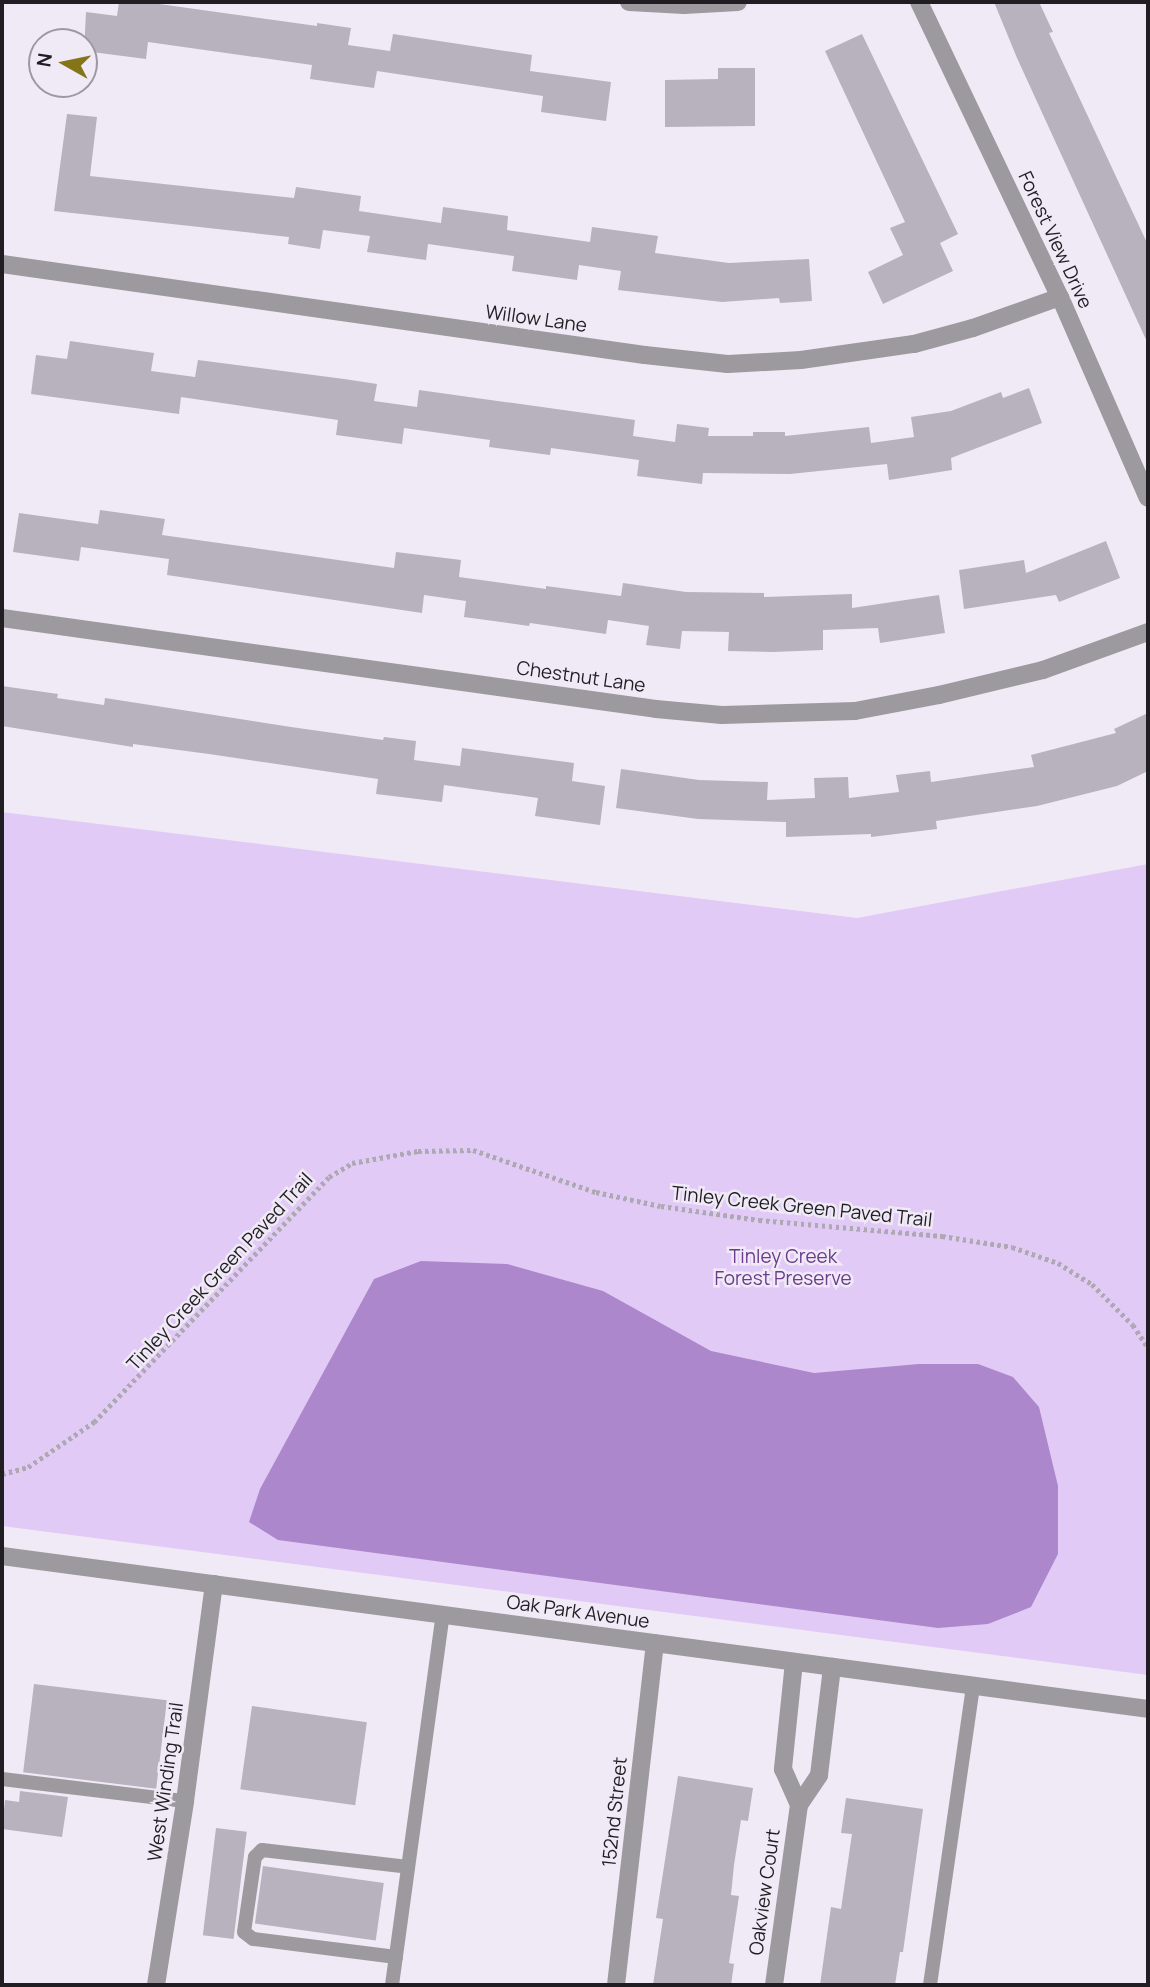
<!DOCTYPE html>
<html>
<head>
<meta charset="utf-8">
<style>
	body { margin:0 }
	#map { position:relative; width:1150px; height:1987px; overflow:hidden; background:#f0eaf6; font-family:Manrope,sans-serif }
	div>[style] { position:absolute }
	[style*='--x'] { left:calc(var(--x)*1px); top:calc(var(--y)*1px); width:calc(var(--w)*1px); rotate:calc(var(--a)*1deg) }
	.green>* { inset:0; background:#e2caf6 }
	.water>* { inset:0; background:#ad87cb }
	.building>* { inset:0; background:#b8b2be; transform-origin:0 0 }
	.path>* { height:4.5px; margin-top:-2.25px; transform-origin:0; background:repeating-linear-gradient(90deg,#ada8b1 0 3.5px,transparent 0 7px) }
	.service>* { height:14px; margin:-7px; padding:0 7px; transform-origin:7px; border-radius:7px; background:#9d9a9f }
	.minor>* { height:18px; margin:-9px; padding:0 9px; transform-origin:9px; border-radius:9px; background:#9d9a9f }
	.tertiary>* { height:18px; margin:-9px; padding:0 9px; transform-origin:9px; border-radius:9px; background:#9d9a9f }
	span { translate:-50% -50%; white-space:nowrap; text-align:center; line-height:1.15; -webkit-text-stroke:5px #f0eaf6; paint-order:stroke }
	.street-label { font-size:19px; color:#211e23 }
	.park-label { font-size:19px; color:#6c3b8d }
	.frame { position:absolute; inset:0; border:4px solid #211e23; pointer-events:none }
	.north { position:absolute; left:28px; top:28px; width:70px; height:70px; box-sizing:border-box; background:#f0eaf6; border:2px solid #9d98a2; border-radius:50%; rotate:279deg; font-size:19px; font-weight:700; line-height:28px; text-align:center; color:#211e23 }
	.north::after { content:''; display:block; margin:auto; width:24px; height:32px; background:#847518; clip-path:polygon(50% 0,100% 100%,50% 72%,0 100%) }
</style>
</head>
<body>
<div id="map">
	<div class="green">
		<div style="clip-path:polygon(2px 812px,857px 918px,1148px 864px,1148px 1675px,2px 1526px)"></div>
	</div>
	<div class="water">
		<div style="clip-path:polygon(421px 1261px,507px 1264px,603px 1291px,711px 1351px,814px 1373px,919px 1364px,978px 1364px,1013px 1377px,1039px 1407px,1058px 1486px,1058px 1554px,1031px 1607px,988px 1624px,938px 1628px,278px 1540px,249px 1522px,260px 1489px,374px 1279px)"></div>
	</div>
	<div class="building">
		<div style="clip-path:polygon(119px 2px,145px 2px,317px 26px,317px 23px,351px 28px,348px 45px,390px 51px,393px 34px,532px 55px,530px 71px,611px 82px,606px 121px,541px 112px,543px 96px,377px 71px,374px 88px,310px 79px,312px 65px,148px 42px,146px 59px,84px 51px,86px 12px,117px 16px)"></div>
		<div style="clip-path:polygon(994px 2px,1039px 2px,1053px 32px,1049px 33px,1148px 245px,1148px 344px,1017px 58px)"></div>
		<div style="clip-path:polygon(862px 34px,958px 234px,940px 243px,953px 271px,883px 304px,868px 272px,903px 255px,890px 228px,905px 222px,825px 51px)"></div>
		<div style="clip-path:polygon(718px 68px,755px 68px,755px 126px,665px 127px,665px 80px,718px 79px)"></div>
		<div style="clip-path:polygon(67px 114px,97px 117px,90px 176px,294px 198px,296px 187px,361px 196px,359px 211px,441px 223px,443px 207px,508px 216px,507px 230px,590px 242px,592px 227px,658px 236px,655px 253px,729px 263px,809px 259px,812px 301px,780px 303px,779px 298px,722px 302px,618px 290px,621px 271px,579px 265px,577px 280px,512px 271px,514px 256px,428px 244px,426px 260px,367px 252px,370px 236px,323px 230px,320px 249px,288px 244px,289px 237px,54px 211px)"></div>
		<div style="clip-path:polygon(70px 341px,154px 353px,151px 371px,195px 377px,198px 360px,344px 379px,377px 384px,374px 401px,417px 407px,419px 390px,635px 420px,633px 436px,675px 442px,677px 424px,709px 428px,708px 436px,753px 436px,753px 432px,785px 432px,785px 436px,869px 427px,871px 443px,914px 437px,911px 417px,951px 411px,1001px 392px,1003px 398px,1029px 388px,1042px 423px,951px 458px,952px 470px,889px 480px,887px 464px,790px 474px,703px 473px,702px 484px,637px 476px,639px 460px,551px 448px,550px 455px,489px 447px,490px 440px,404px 428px,402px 444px,336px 435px,338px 420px,181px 397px,179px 414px,31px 394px,36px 355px,67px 359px)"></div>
		<div style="clip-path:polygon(100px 510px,165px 519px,162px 535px,394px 568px,396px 552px,461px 560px,459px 577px,546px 589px,546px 586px,621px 596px,623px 583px,686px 592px,764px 593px,764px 597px,852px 594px,852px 608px,939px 595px,945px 633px,880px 643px,878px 628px,823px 630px,823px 650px,773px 652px,728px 651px,729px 632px,682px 631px,680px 649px,646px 645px,649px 626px,608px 620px,606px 634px,530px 623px,529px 626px,464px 617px,466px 601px,424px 595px,422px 613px,167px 575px,169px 559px,81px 547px,79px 561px,13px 552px,19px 513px,98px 524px)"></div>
		<div style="clip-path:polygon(1106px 541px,1120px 578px,1059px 602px,1056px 595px,964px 609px,959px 570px,1024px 560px,1026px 573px)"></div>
		<div style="clip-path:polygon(2px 686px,58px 694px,57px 698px,104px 705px,105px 698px,291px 727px,383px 740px,384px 737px,416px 741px,414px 760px,460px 766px,462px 748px,574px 763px,572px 781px,605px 786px,600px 825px,535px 816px,538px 798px,444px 785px,442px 802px,376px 794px,378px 779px,209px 754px,133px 744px,133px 747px,2px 726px)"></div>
		<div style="clip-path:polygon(1148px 713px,1148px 771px,1117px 786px,1037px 806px,936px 821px,937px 829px,871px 837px,871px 834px,786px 837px,786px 822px,698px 819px,616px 808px,621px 769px,699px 780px,768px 782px,767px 800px,815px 798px,814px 778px,848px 777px,849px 798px,899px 792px,896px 775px,930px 771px,931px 782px,1034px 767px,1031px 755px,1116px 733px,1114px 729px)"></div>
		<div style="left:34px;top:1684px;width:134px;height:89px;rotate:7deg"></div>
		<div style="left:252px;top:1706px;width:116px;height:84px;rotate:8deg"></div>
		<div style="clip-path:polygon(678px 1776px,753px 1788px,748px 1821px,741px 1820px,734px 1865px,731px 1895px,739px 1896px,729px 1963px,734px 1964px,731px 1985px,653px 1985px,663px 1919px,656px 1918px)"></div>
		<div style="clip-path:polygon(20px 1791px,68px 1797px,62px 1837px,2px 1829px,5px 1800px,19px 1802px)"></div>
		<div style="clip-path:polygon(846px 1798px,923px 1809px,903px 1952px,900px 1952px,895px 1985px,820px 1985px,831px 1907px,841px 1909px,852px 1834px,841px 1833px)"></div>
		<div style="left:216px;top:1828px;width:31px;height:108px;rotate:7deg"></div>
		<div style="left:263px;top:1866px;width:122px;height:58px;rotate:8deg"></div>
	</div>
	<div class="path">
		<div style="--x:2;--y:1474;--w:27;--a:-15"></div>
		<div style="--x:28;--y:1467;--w:80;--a:-34.3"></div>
		<div style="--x:94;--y:1422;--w:339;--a:-46.2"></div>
		<div style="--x:329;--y:1177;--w:27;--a:-31"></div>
		<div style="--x:352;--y:1163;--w:67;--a:-10.3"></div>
		<div style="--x:418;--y:1151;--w:55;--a:-1"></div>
		<div style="--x:473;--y:1150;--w:130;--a:18.9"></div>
		<div style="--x:596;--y:1192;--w:66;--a:12.2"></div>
		<div style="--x:661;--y:1206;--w:99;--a:8.1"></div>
		<div style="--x:759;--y:1220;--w:184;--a:5"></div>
		<div style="--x:942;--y:1236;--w:71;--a:8.9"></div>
		<div style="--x:1012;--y:1247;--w:49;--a:19.2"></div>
		<div style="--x:1058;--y:1263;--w:40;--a:32"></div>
		<div style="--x:1092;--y:1284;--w:58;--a:45"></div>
		<div style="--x:1133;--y:1325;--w:27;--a:56"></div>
	</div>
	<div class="service">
		<div style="--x:2;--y:1779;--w:184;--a:6.9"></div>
		<div style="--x:396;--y:1957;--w:144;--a:-172.8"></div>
		<div style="--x:253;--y:1939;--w:11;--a:-142"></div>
		<div style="--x:244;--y:1932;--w:76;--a:-81.7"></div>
		<div style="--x:255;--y:1857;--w:10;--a:-45"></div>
		<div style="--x:262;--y:1850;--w:147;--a:6.6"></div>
		<div style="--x:392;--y:1985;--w:373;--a:-82.2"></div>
		<div style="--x:930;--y:1985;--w:302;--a:-81.8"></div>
	</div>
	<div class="minor">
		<div style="--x:629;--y:2;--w:55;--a:3.1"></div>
		<div style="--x:684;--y:5;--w:54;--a:-3.2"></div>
		<div style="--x:919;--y:2;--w:327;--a:64.5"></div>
		<div style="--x:1060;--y:297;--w:219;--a:66.4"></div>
		<div style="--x:2;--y:264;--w:649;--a:8.06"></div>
		<div style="--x:645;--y:355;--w:83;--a:6.2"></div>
		<div style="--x:728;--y:364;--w:73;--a:-3.1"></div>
		<div style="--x:801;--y:360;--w:114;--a:-8.1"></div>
		<div style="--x:914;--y:344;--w:61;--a:-15.2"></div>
		<div style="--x:973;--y:328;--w:92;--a:-19.6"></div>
		<div style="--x:2;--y:618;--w:660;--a:7.92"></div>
		<div style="--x:656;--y:709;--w:66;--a:5.2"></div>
		<div style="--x:722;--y:715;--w:133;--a:-1.7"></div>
		<div style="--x:855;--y:711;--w:86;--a:-10.8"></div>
		<div style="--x:939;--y:695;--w:107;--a:-13.5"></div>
		<div style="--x:1043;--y:670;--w:112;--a:-19.9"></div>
		<div style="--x:794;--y:1662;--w:108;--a:95.9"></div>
		<div style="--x:783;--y:1769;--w:39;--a:66"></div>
		<div style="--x:156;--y:1985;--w:186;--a:-81"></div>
		<div style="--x:185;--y:1801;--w:219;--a:-82.4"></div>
		<div style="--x:616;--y:1985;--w:344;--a:-83.5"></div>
		<div style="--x:774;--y:1985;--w:182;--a:-82.1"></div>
		<div style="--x:799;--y:1805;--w:36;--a:-56"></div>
		<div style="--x:819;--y:1775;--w:109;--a:-83.1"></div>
	</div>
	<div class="tertiary">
		<div style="--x:2;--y:1556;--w:1156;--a:7.6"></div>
	</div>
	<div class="street-label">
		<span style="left:1055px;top:240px;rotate:65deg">Forest View Drive</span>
		<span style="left:536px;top:319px;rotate:8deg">Willow Lane</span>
		<span style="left:581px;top:677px;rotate:8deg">Chestnut Lane</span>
		<span style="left:802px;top:1207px;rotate:6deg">Tinley Creek Green Paved Trail</span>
		<span style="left:220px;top:1272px;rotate:-47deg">Tinley Creek Green Paved Trail</span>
		<span style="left:578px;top:1612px;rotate:8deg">Oak Park Avenue</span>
		<span style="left:166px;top:1782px;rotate:-82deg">West Winding Trail</span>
		<span style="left:615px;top:1812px;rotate:-84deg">152nd Street</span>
		<span style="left:765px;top:1892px;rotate:-82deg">Oakview Court</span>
	</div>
	<div class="park-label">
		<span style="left:783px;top:1268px">Tinley Creek<br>Forest Preserve</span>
	</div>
	<div class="frame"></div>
	<div class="north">N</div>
</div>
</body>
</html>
